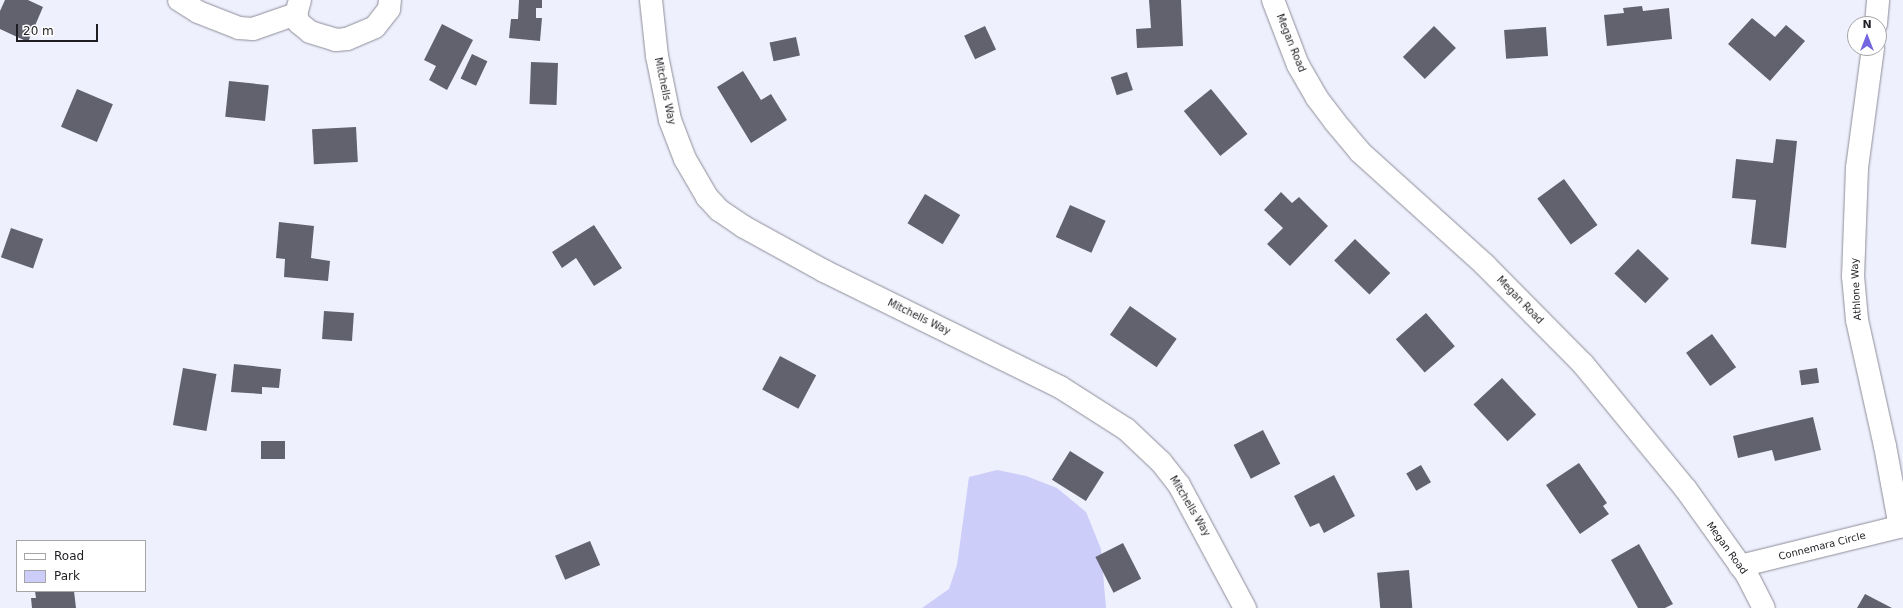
<!DOCTYPE html>
<html>
<head>
<meta charset="utf-8">
<style>
	body { margin:0 }
	#map { position:relative; width:1903px; height:608px; overflow:hidden; background:#eff0fd; font-family:"DejaVu Sans",sans-serif }
	div>[style] { position:absolute }
	[style*='--x'] { left:calc(var(--x)*1px); top:calc(var(--y)*1px); width:calc(var(--w)*1px); rotate:calc(var(--a)*1deg) }
	.green>* { inset:0; background:#cccdf8 }
	.building>* { inset:0; background:#61626d; transform-origin:0 0 }
	.roads { filter:drop-shadow(0 0 1px #8d8d99) drop-shadow(0 0 1px #8d8d99) }
	.minor>* { height:22px; margin:-11px; padding:0 11px; transform-origin:11px; border-radius:11px; background:#fff }
	span { translate:-50% -50%; white-space:nowrap; text-align:center; line-height:1.15; -webkit-text-stroke:4px #fff; paint-order:stroke }
	.street-label { font-size:10px; color:#1e1e23 }
	.legend { position:absolute; left:16px; top:540px; width:130px; height:52px; box-sizing:border-box; background:#fff; border:1px solid #a5a5a7; margin:0; padding:5px 7px; list-style:none; font-size:12px; color:#1e1e23 }
	.legend li { display:flex; align-items:center; gap:8px; height:20px }
	.legend b { width:20px; border:1px solid #a5a5a7 }
	.north { position:absolute; left:1847px; top:16px; width:40px; height:40px; box-sizing:border-box; background:#fff; border:1px solid #a5a5a7; border-radius:50%; rotate:0deg; font-size:11px; font-weight:700; line-height:16px; text-align:center; color:#1e1e23 }
	.north::after { content:''; display:block; margin:auto; width:14px; height:18px; background:#7466e0; clip-path:polygon(50% 0,100% 100%,50% 72%,0 100%) }
	.scale { position:absolute; left:16px; top:24px; width:82px; height:18px; box-sizing:border-box; border:2px solid #1e1e23; border-top:0; padding-left:5px; font-size:12px; line-height:14px; white-space:nowrap; color:#1e1e23; -webkit-text-stroke:3px #fff; paint-order:stroke }
</style>
</head>
<body>
<div id="map">
	<div class="green">
		<div style="clip-path:polygon(997px 470px,1026px 476px,1057px 488px,1086px 512px,1101px 549px,1106px 608px,922px 608px,949px 589px,957px 565px,969px 477px)"></div>
	</div>
	<div class="building">
		<div style="clip-path:polygon(5px 0,28px 0,43px 7px,28px 42px,0 29px,0 11px)"></div>
		<div style="clip-path:polygon(519px 0,542px 0,542px 8px,536px 8px,536px 18px,542px 18px,540px 41px,509px 38px,511px 19px,518px 19px)"></div>
		<div style="clip-path:polygon(1149px 0,1181px 0,1183px 46px,1137px 48px,1136px 29px,1151px 28px)"></div>
		<div style="clip-path:polygon(1642px 6px,1643px 11px,1669px 8px,1672px 39px,1607px 46px,1604px 15px,1624px 13px,1623px 8px)"></div>
		<div style="clip-path:polygon(1752px 18px,1775px 37px,1786px 25px,1805px 41px,1770px 81px,1728px 44px)"></div>
		<div style="clip-path:polygon(442px 24px,473px 40px,447px 90px,429px 80px,436px 66px,424px 60px)"></div>
		<div style="left:985px;top:26px;width:26px;height:23px;rotate:65deg"></div>
		<div style="left:1434px;top:26px;width:31px;height:44px;rotate:45deg"></div>
		<div style="left:1546px;top:27px;width:29px;height:42px;rotate:86deg"></div>
		<div style="left:796px;top:37px;width:19px;height:27px;rotate:78deg"></div>
		<div style="left:472px;top:54px;width:17px;height:27px;rotate:25deg"></div>
		<div style="left:531px;top:62px;width:27px;height:42px;rotate:2deg"></div>
		<div style="clip-path:polygon(743px 71px,761px 100px,771px 94px,787px 120px,751px 143px,717px 87px)"></div>
		<div style="left:1127px;top:72px;width:19px;height:17px;rotate:72deg"></div>
		<div style="left:229px;top:81px;width:40px;height:36px;rotate:6deg"></div>
		<div style="left:77px;top:89px;width:39px;height:41px;rotate:23deg"></div>
		<div style="left:1211px;top:89px;width:58px;height:35px;rotate:51deg"></div>
		<div style="left:356px;top:127px;width:35px;height:44px;rotate:87deg"></div>
		<div style="clip-path:polygon(1776px 139px,1797px 141px,1786px 248px,1751px 244px,1756px 200px,1732px 198px,1736px 159px,1773px 163px)"></div>
		<div style="left:1564px;top:179px;width:57px;height:33px;rotate:54deg"></div>
		<div style="clip-path:polygon(1281px 192px,1292px 203px,1299px 197px,1328px 226px,1290px 266px,1267px 244px,1283px 228px,1264px 210px)"></div>
		<div style="left:925px;top:194px;width:41px;height:34px;rotate:31deg"></div>
		<div style="left:1070px;top:205px;width:39px;height:35px;rotate:24deg"></div>
		<div style="clip-path:polygon(279px 222px,314px 226px,311px 258px,330px 261px,328px 281px,284px 277px,285px 259px,276px 258px)"></div>
		<div style="clip-path:polygon(594px 225px,622px 268px,594px 286px,576px 258px,562px 268px,552px 252px)"></div>
		<div style="left:11px;top:228px;width:34px;height:31px;rotate:19deg"></div>
		<div style="left:1355px;top:239px;width:49px;height:30px;rotate:44deg"></div>
		<div style="left:1638px;top:249px;width:43px;height:34px;rotate:44deg"></div>
		<div style="left:1130px;top:306px;width:57px;height:35px;rotate:35deg"></div>
		<div style="left:324px;top:311px;width:30px;height:28px;rotate:4deg"></div>
		<div style="left:1426px;top:313px;width:44px;height:40px;rotate:49deg"></div>
		<div style="left:1712px;top:334px;width:41px;height:32px;rotate:54deg"></div>
		<div style="left:780px;top:356px;width:41px;height:38px;rotate:28deg"></div>
		<div style="clip-path:polygon(234px 364px,281px 369px,279px 388px,262px 387px,262px 394px,231px 392px)"></div>
		<div style="left:183px;top:368px;width:34px;height:58px;rotate:10deg"></div>
		<div style="left:1817px;top:368px;width:15px;height:18px;rotate:82deg"></div>
		<div style="left:1502px;top:378px;width:50px;height:39px;rotate:47deg"></div>
		<div style="clip-path:polygon(1813px 417px,1821px 450px,1775px 461px,1772px 450px,1738px 458px,1733px 436px)"></div>
		<div style="left:1263px;top:430px;width:38px;height:33px;rotate:63deg"></div>
		<div style="left:261px;top:441px;width:24px;height:18px"></div>
		<div style="left:1070px;top:451px;width:40px;height:34px;rotate:32deg"></div>
		<div style="clip-path:polygon(1579px 463px,1607px 503px,1603px 506px,1609px 514px,1580px 534px,1546px 485px)"></div>
		<div style="left:1421px;top:465px;width:20px;height:17px;rotate:60deg"></div>
		<div style="clip-path:polygon(1334px 475px,1355px 516px,1324px 533px,1319px 523px,1310px 527px,1294px 496px)"></div>
		<div style="left:590px;top:541px;width:26px;height:38px;rotate:67deg"></div>
		<div style="left:1123px;top:543px;width:40px;height:31px;rotate:63deg"></div>
		<div style="clip-path:polygon(1639px 544px,1673px 604px,1665px 608px,1638px 608px,1611px 560px)"></div>
		<div style="left:1409px;top:570px;width:38px;height:32px;rotate:85deg"></div>
		<div style="clip-path:polygon(35px 591px,74px 591px,76px 608px,32px 608px,31px 598px,36px 598px)"></div>
		<div style="clip-path:polygon(1865px 594px,1892px 608px,1857px 608px)"></div>
	</div>
	<div class="roads">
		<div class="minor">
			<div style="--x:179;--y:0;--w:22;--a:32"></div>
			<div style="--x:198;--y:12;--w:44;--a:21.3"></div>
			<div style="--x:239;--y:28;--w:14;--a:4"></div>
			<div style="--x:253;--y:29;--w:46;--a:-19.2"></div>
			<div style="--x:300;--y:0;--w:15;--a:106"></div>
			<div style="--x:296;--y:14;--w:9;--a:72"></div>
			<div style="--x:299;--y:23;--w:14;--a:39"></div>
			<div style="--x:310;--y:32;--w:27;--a:17"></div>
			<div style="--x:336;--y:40;--w:11;--a:-5"></div>
			<div style="--x:347;--y:39;--w:30;--a:-23"></div>
			<div style="--x:375;--y:27;--w:23;--a:-52"></div>
			<div style="--x:389;--y:9;--w:9;--a:-84"></div>
			<div style="--x:651;--y:0;--w:56;--a:83.9"></div>
			<div style="--x:657;--y:56;--w:65;--a:78.5"></div>
			<div style="--x:670;--y:120;--w:42;--a:69"></div>
			<div style="--x:685;--y:159;--w:44;--a:59.9"></div>
			<div style="--x:707;--y:197;--w:18;--a:47"></div>
			<div style="--x:719;--y:210;--w:30;--a:34"></div>
			<div style="--x:744;--y:227;--w:91;--a:28.8"></div>
			<div style="--x:824;--y:271;--w:263;--a:26.2"></div>
			<div style="--x:1060;--y:387;--w:78;--a:32.5"></div>
			<div style="--x:1126;--y:429;--w:48;--a:43.3"></div>
			<div style="--x:1161;--y:462;--w:29;--a:52"></div>
			<div style="--x:1179;--y:485;--w:140;--a:61.8"></div>
			<div style="--x:1273;--y:0;--w:70;--a:69"></div>
			<div style="--x:1298;--y:65;--w:38;--a:60"></div>
			<div style="--x:1317;--y:98;--w:30;--a:53"></div>
			<div style="--x:1335;--y:122;--w:39;--a:50"></div>
			<div style="--x:1360;--y:152;--w:169;--a:42.1"></div>
			<div style="--x:1485;--y:265;--w:139;--a:45.3"></div>
			<div style="--x:1583;--y:364;--w:161;--a:50.6"></div>
			<div style="--x:1685;--y:488;--w:107;--a:54.5"></div>
			<div style="--x:1747;--y:575;--w:37;--a:63"></div>
			<div style="--x:1876;--y:24;--w:24;--a:-85"></div>
			<div style="--x:1873;--y:48;--w:121;--a:97.6"></div>
			<div style="--x:1857;--y:168;--w:108;--a:92.1"></div>
			<div style="--x:1853;--y:276;--w:44;--a:84.8"></div>
			<div style="--x:1857;--y:320;--w:129;--a:77.5"></div>
			<div style="--x:1885;--y:446;--w:82;--a:79.5"></div>
			<div style="--x:1740;--y:566;--w:168;--a:-13.8"></div>
		</div>
	</div>
	<div class="street-label">
		<span style="left:1291px;top:43px;rotate:68deg">Megan Road</span>
		<span style="left:665px;top:91px;rotate:78deg">Mitchells Way</span>
		<span style="left:1856px;top:289px;rotate:-93deg">Athlone Way</span>
		<span style="left:1520px;top:300px;rotate:46deg">Megan Road</span>
		<span style="left:919px;top:317px;rotate:26deg">Mitchells Way</span>
		<span style="left:1190px;top:506px;rotate:59deg">Mitchells Way</span>
		<span style="left:1822px;top:546px;rotate:-14deg">Connemara Circle</span>
		<span style="left:1727px;top:548px;rotate:54deg">Megan Road</span>
	</div>
	<ul class="legend">
	<li><b style="height:5px;background:#fff"></b>Road</li>
	<li><b style="height:11px;background:#cccdf8"></b>Park</li>
	</ul>
	<div class="north">N</div>
	<div class="scale">20 m</div>
</div>
</body>
</html>
